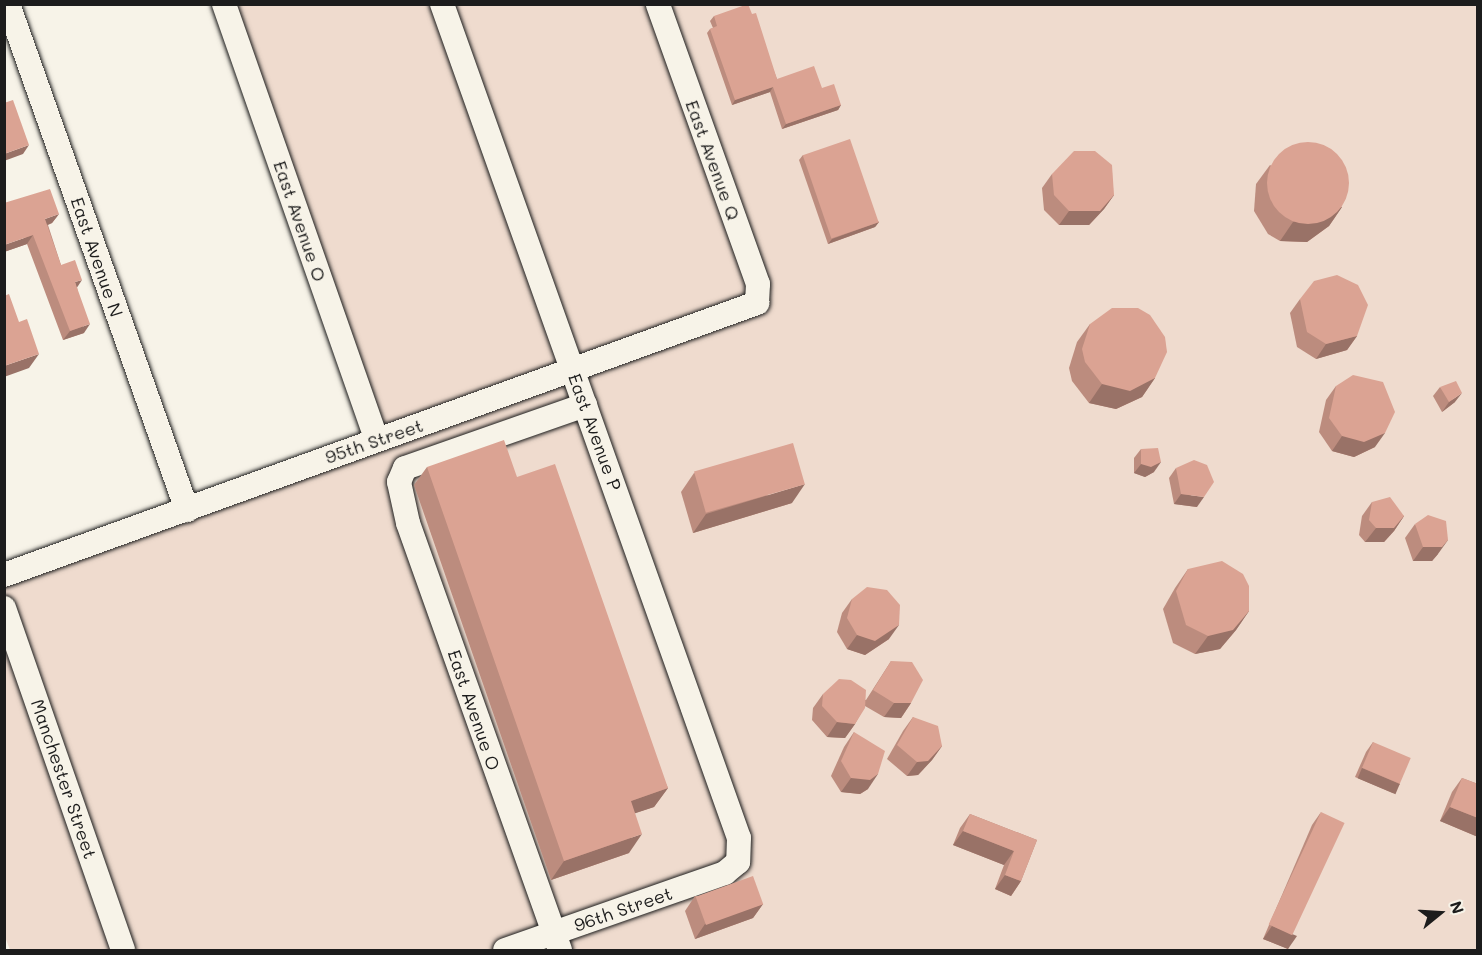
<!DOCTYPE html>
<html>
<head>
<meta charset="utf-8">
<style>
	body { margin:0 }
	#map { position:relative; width:1482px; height:955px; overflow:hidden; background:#f7f3e8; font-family:Mali,sans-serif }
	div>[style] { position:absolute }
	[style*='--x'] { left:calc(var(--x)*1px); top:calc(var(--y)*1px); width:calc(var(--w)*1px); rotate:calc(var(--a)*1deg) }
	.built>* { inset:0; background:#efdbce }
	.roads { filter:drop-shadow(0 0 2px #1c1c1c) drop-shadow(0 0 2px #1c1c1c) }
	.minor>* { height:24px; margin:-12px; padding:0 12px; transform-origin:12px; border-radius:12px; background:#f7f3e8 }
	.wall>* { inset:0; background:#bc8c7e }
	.shaded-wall>* { inset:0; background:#997267; transform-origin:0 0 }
	.building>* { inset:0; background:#dba393; transform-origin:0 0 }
	.round { border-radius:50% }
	span { translate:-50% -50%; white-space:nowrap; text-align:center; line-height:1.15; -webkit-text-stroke:6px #f7f3e8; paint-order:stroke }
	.street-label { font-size:18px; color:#1c1c1c }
	.frame { position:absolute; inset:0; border:6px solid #1c1c1c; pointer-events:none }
	.north { position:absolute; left:1410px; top:883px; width:60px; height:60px; -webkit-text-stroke:4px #f7f3e8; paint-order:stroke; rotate:72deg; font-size:16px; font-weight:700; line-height:24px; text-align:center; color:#1c1c1c }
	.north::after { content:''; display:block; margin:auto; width:21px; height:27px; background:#1c1c1c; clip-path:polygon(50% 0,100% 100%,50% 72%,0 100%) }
</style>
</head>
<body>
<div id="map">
	<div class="built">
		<div style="clip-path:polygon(236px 5px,1477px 5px,1477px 950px,10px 950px,4px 934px,4px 566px,365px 435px)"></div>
	</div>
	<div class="roads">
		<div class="minor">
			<div style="--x:8;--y:4;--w:537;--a:70.52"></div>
			<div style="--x:224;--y:4;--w:460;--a:70.7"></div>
			<div style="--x:442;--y:4;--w:885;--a:70.4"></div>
			<div style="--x:739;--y:838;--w:24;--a:92"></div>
			<div style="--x:738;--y:862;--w:17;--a:140"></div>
			<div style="--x:725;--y:873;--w:233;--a:160.7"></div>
			<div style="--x:4;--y:575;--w:801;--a:-19.86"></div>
			<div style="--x:757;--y:303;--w:19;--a:-87"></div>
			<div style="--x:758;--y:284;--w:297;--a:-109.7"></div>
			<div style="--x:4;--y:608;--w:362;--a:70.8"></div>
			<div style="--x:560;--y:950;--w:453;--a:-109.6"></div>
			<div style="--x:408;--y:523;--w:42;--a:-102.4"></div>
			<div style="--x:399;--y:482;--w:15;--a:-67"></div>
			<div style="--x:405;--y:468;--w:191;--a:-19.3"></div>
		</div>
	</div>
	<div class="wall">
		<div style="clip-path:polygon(752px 14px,777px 79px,841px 105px,838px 110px,782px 129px,770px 92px,732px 105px,707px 33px,710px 29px,713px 28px,710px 21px,714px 16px)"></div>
		<div style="clip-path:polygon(803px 155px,879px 222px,875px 227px,828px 244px,799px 160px)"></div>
		<div style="clip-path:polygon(1270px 165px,1342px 207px,1329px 226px,1307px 242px,1280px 241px,1268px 234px,1254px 211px,1256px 184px)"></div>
		<div style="clip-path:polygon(1052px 174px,1114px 195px,1104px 209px,1089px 225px,1059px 225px,1044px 210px,1042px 188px)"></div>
		<div style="clip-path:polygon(59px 214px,52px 223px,48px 225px,61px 265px,77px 287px,84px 333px,63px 340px,27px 244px,4px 252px)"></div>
		<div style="clip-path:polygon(1300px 299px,1357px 336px,1347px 350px,1316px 359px,1297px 347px,1290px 313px)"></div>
		<div style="clip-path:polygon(1090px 324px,1155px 378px,1142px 397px,1116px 409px,1089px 403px,1072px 381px,1069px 368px,1077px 342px)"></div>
		<div style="clip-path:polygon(1336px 386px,1375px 447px,1354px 457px,1332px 451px,1319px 432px,1326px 400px)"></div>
		<div style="clip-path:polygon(1440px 387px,1455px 402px,1442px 412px,1433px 396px)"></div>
		<div style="clip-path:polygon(1141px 449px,1154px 472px,1145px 477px,1134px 473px,1134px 458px)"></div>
		<div style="clip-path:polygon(427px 467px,517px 477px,668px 788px,654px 807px,635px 813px,629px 853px,551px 880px,414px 485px)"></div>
		<div style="clip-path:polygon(1176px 468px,1197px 507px,1174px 504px,1169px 478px)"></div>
		<div style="clip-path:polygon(694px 473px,792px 503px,693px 533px,681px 492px)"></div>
		<div style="clip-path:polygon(1372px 502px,1404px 516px,1394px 531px,1384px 542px,1365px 542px,1359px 535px,1362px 516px)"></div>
		<div style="clip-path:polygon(1415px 524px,1438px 554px,1432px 561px,1413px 561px,1405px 538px)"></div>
		<div style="clip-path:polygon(1188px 569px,1249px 611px,1236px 630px,1220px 649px,1195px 654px,1173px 643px,1163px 609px,1175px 588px)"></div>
		<div style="clip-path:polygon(852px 599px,889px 639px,865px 655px,847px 649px,837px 632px,842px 613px)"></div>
		<div style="clip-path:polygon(891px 661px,911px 703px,901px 718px,884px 717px,865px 706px,855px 724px,845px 738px,827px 737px,812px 720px,813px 708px,823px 694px,866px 700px)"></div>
		<div style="clip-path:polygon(913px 717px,942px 746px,932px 760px,918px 775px,907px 776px,887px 759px,903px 731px)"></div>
		<div style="clip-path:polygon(854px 732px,868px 789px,860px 794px,841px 792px,831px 776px,844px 747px)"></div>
		<div style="clip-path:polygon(1373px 742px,1400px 784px,1393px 793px,1355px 777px,1366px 752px)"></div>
		<div style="clip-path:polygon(1462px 778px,1478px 784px,1478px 837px,1440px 821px,1452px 792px)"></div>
		<div style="clip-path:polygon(1321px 812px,1288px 949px,1263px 939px,1312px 825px)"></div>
		<div style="clip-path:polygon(970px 814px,1037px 840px,1021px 881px,1011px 896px,995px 889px,1004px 865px,953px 845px,960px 828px)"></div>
		<div style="clip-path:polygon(695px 896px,763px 904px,753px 918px,695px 939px,685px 911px)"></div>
	</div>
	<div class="shaded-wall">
		<div style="clip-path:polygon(773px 87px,770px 92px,732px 105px,735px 100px)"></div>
		<div style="clip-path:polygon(841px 105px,838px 110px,782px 129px,786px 124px)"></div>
		<div style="clip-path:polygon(29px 145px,23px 154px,4px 161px,4px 154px)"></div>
		<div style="clip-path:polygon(1114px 195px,1104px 209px,1089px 225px,1059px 225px,1069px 211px)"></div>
		<div style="clip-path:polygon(1342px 207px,1329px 226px,1307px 242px,1280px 241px,1293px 222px)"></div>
		<div style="clip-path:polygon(59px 214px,52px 223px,39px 228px,45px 219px)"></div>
		<div style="clip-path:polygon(879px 222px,875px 227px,828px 244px,832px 239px)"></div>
		<div style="clip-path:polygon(33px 235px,27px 244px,4px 252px,4px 245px)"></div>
		<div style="clip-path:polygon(82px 280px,76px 289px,75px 282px)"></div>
		<div style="clip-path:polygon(90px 324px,84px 333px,63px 340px,70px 331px)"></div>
		<div style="clip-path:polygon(1357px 336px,1347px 350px,1316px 359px,1326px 344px)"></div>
		<div style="clip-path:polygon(39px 354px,29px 368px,4px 377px,4px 366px)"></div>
		<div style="clip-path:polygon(1155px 378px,1142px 397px,1116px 409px,1089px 403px,1102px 384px)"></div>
		<div style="clip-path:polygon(1462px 393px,1455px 402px,1442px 412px,1449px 402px)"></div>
		<div style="clip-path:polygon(1385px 433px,1375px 447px,1354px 457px,1332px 451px,1342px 436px)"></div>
		<div style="clip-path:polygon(1161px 462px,1154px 472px,1145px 477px,1134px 473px,1141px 464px)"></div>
		<div style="clip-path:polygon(805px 484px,792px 503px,693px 533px,706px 514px)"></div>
		<div style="clip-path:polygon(1181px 494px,1204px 497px,1197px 507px,1174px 504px)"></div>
		<div style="clip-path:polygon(1404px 516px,1394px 531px,1384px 542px,1365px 542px,1376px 528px)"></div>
		<div style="clip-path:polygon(1448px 540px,1438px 554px,1432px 561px,1413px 561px,1423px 547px)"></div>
		<div style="clip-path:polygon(1249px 611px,1236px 630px,1220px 649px,1195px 654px,1208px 636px)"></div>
		<div style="clip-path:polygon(899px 625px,889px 639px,865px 655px,847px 649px,857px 635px)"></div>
		<div style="clip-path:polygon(894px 703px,911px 703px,901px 718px,884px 717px)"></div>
		<div style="clip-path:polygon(837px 722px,855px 724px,845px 738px,827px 737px)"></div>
		<div style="clip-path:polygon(942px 746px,932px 760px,918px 775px,907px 776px,917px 762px)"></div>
		<div style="left:1362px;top:768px;width:41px;height:11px;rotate:23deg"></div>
		<div style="clip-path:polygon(878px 774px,868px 789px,860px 794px,841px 792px,851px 778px)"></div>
		<div style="clip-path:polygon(668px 788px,654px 807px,618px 819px,631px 801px)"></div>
		<div style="clip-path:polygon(1450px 807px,1478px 818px,1478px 837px,1440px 821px)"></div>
		<div style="clip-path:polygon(963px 831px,1014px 851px,1004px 865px,953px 845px)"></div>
		<div style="clip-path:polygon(642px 834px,629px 853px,551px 880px,564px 861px)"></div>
		<div style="clip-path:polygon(1005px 875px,1021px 881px,1011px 896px,995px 889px)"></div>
		<div style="clip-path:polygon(763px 904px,753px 918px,695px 939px,705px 924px)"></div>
		<div style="clip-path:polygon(1272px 926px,1297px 936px,1288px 949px,1263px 939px)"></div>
	</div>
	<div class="building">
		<div style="clip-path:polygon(748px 4px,752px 14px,756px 13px,777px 79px,814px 66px,822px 88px,834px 84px,841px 105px,786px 124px,773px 87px,735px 100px,710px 29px,717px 26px,714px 16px)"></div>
		<div style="clip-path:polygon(13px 100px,29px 145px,4px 154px,4px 103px)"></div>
		<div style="left:850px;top:139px;width:88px;height:50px;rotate:71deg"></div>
		<div class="round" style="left:1267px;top:142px;width:82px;height:82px"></div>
		<div style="clip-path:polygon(1074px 151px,1095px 151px,1112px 165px,1114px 195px,1100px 211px,1069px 211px,1054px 195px,1052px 174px)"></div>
		<div style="clip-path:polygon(50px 189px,59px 214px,45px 219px,61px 265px,75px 260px,82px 280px,75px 282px,90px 324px,70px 331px,33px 235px,4px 245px,4px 203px)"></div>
		<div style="clip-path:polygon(1337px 275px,1358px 285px,1368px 305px,1357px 336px,1326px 344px,1307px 332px,1300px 299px,1314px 281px)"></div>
		<div style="clip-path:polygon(9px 294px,19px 322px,27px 319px,39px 354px,4px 366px,4px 296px)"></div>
		<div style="clip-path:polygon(1112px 308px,1138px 308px,1150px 315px,1165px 337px,1167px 352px,1155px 378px,1130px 391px,1102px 384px,1085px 362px,1082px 349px,1090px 324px)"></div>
		<div style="clip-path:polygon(1353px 375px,1383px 382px,1395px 412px,1385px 433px,1364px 442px,1342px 436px,1329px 418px,1336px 386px)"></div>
		<div style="clip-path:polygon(1456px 381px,1462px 393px,1449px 402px,1440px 387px)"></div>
		<div style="clip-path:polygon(504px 440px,517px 477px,555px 464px,668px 788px,631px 801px,642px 834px,564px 861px,427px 467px)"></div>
		<div style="left:793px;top:443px;width:43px;height:103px;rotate:74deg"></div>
		<div style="clip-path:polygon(1158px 448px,1161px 462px,1151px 467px,1141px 464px,1141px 449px)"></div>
		<div style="clip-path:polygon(1194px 460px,1207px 465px,1214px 482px,1204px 497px,1181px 494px,1176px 468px)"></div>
		<div style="clip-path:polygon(1390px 497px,1404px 516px,1394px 528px,1376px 528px,1369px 520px,1372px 502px)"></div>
		<div style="clip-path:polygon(1428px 515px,1446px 521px,1448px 540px,1442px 547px,1423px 547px,1415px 524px)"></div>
		<div style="clip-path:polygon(1222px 561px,1243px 574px,1249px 586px,1249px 611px,1233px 630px,1208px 636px,1186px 625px,1176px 591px,1188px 569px)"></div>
		<div style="clip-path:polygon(867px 587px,887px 590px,900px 605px,899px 625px,875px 641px,857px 635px,847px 618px,852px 599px)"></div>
		<div style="clip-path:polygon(891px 661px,912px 662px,923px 680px,911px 703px,894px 703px,873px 690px)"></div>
		<div style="clip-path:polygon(839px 679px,851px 680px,866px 690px,865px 708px,855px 724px,837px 722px,822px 706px,823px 694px)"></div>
		<div style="clip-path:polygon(913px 717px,938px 726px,942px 746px,928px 761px,917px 762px,897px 745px)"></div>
		<div style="clip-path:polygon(854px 732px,885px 751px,878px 774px,870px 780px,851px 778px,841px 761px)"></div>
		<div style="left:1373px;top:742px;width:41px;height:28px;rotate:23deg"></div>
		<div style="clip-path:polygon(1462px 778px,1478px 784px,1478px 818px,1450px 807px)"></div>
		<div style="left:1321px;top:812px;width:26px;height:124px;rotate:25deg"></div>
		<div style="clip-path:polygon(970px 814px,1037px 840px,1021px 881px,1005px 875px,1014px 851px,963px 831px)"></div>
		<div style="left:753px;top:876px;width:30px;height:61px;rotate:70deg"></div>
	</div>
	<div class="street-label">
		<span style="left:713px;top:160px;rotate:70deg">East Avenue Q</span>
		<span style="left:300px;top:221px;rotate:71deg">East Avenue O</span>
		<span style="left:97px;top:257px;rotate:71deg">East Avenue N</span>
		<span style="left:595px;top:432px;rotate:70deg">East Avenue P</span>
		<span style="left:374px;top:441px;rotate:-19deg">95th Street</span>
		<span style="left:474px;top:710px;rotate:71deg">East Avenue O</span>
		<span style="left:64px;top:779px;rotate:71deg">Manchester Street</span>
		<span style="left:623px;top:909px;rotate:-19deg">96th Street</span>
	</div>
	<div class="frame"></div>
	<div class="north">N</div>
</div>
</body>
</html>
